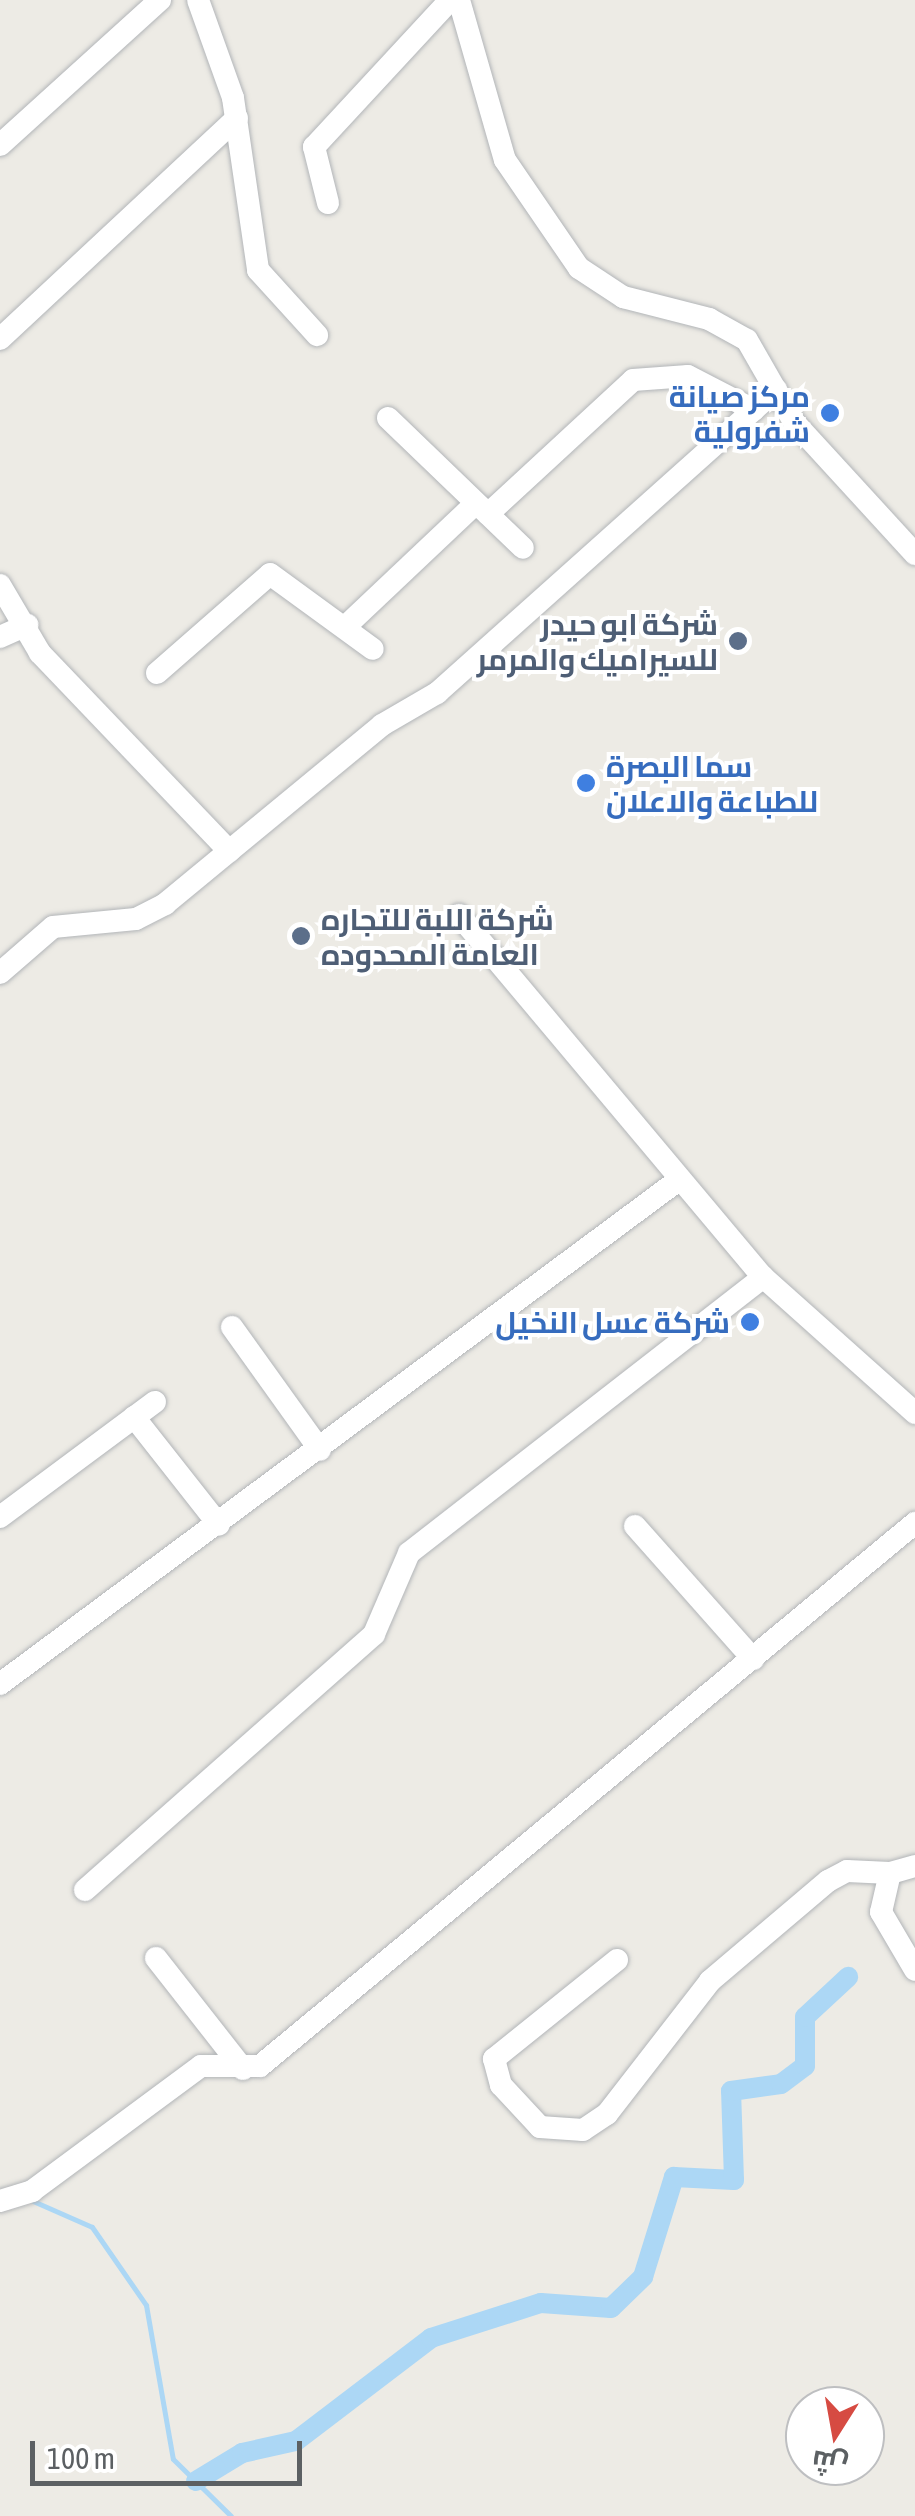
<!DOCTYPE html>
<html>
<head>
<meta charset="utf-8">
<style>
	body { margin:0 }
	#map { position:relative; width:915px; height:2516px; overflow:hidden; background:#edebe5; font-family:"Asap Condensed",Cairo,sans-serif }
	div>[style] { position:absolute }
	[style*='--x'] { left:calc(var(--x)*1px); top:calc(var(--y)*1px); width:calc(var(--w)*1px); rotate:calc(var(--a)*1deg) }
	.stream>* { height:5px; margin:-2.5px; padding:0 2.5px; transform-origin:2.5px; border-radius:2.5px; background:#acd7f5 }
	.canal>* { height:20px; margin:-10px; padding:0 10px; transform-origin:10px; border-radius:10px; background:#acd7f5 }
	.roads { filter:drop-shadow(0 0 2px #b2b5b8) drop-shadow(0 0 2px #b2b5b8) }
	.minor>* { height:22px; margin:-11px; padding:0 11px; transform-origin:11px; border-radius:11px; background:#fff }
	.dots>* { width:28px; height:28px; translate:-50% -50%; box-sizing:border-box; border:5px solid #fff; border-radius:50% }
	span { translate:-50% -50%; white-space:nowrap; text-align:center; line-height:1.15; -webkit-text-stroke:8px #fff; paint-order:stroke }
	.shop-label { font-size:30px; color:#366cbe; font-weight:700 }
	.right { translate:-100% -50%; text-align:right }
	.left { translate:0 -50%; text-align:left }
	.service-label { font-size:30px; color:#4e5e75; font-weight:700 }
	.north { position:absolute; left:785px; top:2386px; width:100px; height:100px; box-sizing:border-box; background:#fff; border:2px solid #bebfc1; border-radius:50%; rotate:191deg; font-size:28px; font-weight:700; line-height:40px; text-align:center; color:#5c6063 }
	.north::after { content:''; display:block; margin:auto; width:35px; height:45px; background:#d64b42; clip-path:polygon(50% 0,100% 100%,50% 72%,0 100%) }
	.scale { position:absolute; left:30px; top:2441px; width:272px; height:45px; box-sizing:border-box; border:5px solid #5c6063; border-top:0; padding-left:12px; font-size:30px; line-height:35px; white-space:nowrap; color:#5c6063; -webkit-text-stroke:8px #fff; paint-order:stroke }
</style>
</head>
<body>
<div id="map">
	<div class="stream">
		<div style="--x:33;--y:2201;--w:64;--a:23.8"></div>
		<div style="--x:92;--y:2227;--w:95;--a:55.3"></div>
		<div style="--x:146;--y:2305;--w:156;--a:80.1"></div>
		<div style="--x:173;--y:2459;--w:81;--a:44.5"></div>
	</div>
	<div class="canal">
		<div style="--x:196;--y:2481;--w:54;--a:-31.3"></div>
		<div style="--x:242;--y:2453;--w:55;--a:-12.5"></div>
		<div style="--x:296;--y:2441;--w:170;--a:-37.3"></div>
		<div style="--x:431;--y:2338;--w:115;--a:-17.7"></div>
		<div style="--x:541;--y:2303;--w:70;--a:4.1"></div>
		<div style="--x:611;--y:2308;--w:45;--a:-44.1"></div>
		<div style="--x:643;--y:2277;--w:105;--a:-72.8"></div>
		<div style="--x:674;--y:2177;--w:60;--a:2.9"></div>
		<div style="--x:734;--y:2180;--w:89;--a:-91.9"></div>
		<div style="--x:731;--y:2091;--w:50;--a:-8"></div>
		<div style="--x:781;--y:2084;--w:30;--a:-37"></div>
		<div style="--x:805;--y:2066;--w:49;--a:-90"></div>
		<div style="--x:805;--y:2017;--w:59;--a:-42.9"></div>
	</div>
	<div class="roads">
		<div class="minor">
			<div style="--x:198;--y:0;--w:104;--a:70.3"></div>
			<div style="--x:233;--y:98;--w:174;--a:81.7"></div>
			<div style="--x:258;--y:270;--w:88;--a:47.8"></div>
			<div style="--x:459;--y:0;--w:166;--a:74"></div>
			<div style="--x:505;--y:160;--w:131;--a:55.6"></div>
			<div style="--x:579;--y:268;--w:53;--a:33.4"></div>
			<div style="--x:623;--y:297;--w:89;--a:14.3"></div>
			<div style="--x:709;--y:319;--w:43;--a:28.9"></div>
			<div style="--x:747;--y:340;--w:95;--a:60.2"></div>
			<div style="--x:794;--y:422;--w:179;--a:47.5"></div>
			<div style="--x:0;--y:145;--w:216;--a:-42.2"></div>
			<div style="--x:328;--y:203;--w:58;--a:-104"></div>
			<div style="--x:314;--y:147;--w:200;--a:-47.2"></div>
			<div style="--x:0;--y:339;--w:324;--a:-43"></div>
			<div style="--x:388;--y:418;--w:187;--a:43.9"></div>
			<div style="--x:488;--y:514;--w:197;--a:-42.7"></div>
			<div style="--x:633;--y:380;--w:55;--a:-4.2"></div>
			<div style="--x:688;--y:376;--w:74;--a:27.3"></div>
			<div style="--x:0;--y:585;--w:79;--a:59.5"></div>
			<div style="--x:40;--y:653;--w:274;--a:46.3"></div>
			<div style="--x:345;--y:627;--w:180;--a:-43.4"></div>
			<div style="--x:0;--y:637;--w:30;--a:-24"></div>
			<div style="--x:157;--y:673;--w:150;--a:-41.2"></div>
			<div style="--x:270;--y:574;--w:127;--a:36.1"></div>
			<div style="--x:459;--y:915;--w:473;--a:50"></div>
			<div style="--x:763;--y:1277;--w:204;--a:41.8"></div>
			<div style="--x:0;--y:973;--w:70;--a:-41"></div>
			<div style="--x:53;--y:927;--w:83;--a:-5.5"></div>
			<div style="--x:136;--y:919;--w:33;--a:-27"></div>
			<div style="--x:165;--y:904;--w:281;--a:-39.5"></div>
			<div style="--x:382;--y:725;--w:64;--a:-30.2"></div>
			<div style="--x:437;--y:693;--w:455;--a:-41.8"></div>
			<div style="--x:232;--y:1327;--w:151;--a:54.4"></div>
			<div style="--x:134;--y:1417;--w:137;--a:51.8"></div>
			<div style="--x:0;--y:1517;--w:193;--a:-36.6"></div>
			<div style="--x:635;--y:1526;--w:178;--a:48.4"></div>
			<div style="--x:0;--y:1684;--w:842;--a:-36.6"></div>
			<div style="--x:915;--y:1866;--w:26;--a:164"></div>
			<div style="--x:890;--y:1873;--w:40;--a:103"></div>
			<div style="--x:881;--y:1912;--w:67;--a:59.6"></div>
			<div style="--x:85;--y:1890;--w:386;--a:-41.5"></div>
			<div style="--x:374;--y:1634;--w:88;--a:-66.6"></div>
			<div style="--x:409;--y:1553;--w:449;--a:-37.9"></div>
			<div style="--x:156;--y:1958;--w:141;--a:51.9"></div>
			<div style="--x:617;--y:1960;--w:158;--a:141.2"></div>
			<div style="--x:494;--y:2059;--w:27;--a:75"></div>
			<div style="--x:501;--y:2085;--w:57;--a:47.1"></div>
			<div style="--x:540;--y:2127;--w:43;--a:4"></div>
			<div style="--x:583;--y:2130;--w:29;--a:-34"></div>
			<div style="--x:607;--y:2114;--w:168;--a:-52.2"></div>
			<div style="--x:710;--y:1981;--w:155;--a:-40.3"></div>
			<div style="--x:828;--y:1881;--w:21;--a:-28"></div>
			<div style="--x:847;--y:1871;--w:43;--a:2.7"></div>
			<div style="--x:0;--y:2201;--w:34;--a:-17"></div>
			<div style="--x:32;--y:2191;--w:210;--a:-36.5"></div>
			<div style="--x:201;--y:2066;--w:59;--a:0"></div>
			<div style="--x:260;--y:2066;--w:851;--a:-39.66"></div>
		</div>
	</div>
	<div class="dots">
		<div style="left:830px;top:413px;background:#3f7fe0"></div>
		<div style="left:738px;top:641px;background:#5c6f8a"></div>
		<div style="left:586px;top:783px;background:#3f7fe0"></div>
		<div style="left:301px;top:936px;background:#5c6f8a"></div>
		<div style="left:750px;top:1322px;background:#3f7fe0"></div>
	</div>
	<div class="shop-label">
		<span class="right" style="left:810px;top:413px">مركز صيانة<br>شفرولية</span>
		<span class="left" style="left:606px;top:783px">سما البصرة<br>للطباعة والاعلان</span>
		<span class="right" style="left:730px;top:1322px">شركة عسل النخيل</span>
	</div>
	<div class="service-label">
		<span class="right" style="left:718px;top:641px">شركة ابو حيدر<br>للسيراميك والمرمر</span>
		<span class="left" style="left:321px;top:936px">شركة اللبة للتجاره<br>العامة المحدوده</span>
	</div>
	<div class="north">ش</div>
	<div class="scale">100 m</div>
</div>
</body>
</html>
